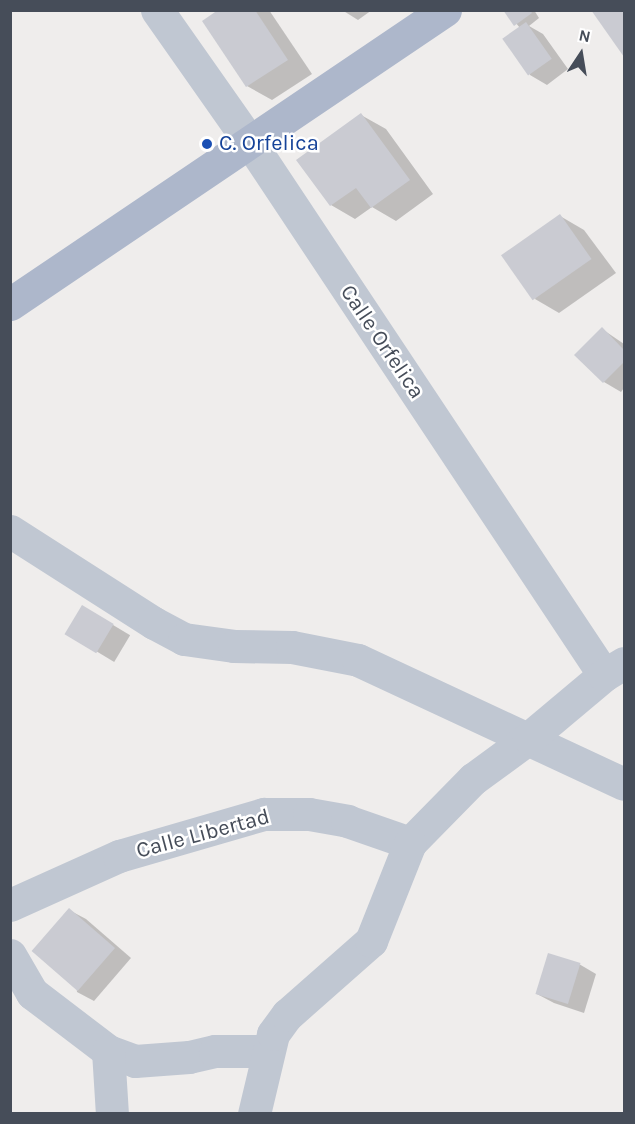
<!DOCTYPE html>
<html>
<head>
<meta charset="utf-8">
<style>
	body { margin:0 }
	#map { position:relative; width:635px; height:1124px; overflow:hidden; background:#efedec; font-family:Karla,sans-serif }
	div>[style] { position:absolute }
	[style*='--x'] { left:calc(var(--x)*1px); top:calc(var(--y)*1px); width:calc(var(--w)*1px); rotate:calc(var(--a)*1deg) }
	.shadow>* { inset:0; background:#0003; transform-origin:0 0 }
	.building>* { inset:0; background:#cacbd2; transform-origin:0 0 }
	.minor>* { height:33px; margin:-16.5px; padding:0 16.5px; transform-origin:16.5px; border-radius:16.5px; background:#c0c7d2 }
	.major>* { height:33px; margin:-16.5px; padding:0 16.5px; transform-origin:16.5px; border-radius:16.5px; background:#adb7cb }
	.dots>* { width:16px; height:16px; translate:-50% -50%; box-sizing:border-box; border:3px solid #fff; border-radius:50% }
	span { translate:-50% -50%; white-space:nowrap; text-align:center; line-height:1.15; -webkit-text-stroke:5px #fff; paint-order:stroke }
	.transit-label { font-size:22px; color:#164399 }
	.left { translate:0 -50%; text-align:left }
	.street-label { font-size:22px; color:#464d59 }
	.frame { position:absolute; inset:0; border:12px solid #464d59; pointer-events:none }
	.north { position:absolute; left:551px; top:24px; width:60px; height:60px; -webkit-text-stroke:4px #fff; paint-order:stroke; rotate:12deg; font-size:16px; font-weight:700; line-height:24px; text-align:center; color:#464d59 }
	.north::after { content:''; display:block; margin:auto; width:21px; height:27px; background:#464d59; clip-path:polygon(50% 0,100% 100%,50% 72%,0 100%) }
</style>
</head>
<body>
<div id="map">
	<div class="shadow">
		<div style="clip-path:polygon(220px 10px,269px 10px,312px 74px,272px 100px,247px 86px,204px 22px)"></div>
		<div style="clip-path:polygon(342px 10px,372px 10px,358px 20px)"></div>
		<div style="clip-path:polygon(505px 10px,534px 10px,539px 18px,529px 26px,543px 34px,568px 69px,547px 85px,530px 75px,520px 28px)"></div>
		<div style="clip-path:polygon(593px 10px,624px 10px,624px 54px)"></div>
		<div style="clip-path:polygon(361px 115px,386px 129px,433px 194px,396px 221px,372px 207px,355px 219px,331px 205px)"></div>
		<div style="clip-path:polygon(560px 216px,584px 230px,616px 273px,559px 313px,535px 299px)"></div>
		<div style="clip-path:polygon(602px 329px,624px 344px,624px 388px,621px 392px,604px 382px,576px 355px)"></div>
		<div style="left:83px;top:607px;width:55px;height:31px;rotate:31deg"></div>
		<div style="clip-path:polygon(69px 910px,86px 919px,131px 958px,94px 1001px,77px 992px)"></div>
		<div style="clip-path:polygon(579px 964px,596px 974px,584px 1013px,554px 1003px,537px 994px)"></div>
	</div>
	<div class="building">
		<div style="clip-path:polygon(218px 10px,255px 10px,288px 60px,246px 87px,202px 21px)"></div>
		<div style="clip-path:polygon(503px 10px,530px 10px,532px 13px,514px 26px)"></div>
		<div style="clip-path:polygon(591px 10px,624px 10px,624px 57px)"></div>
		<div style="left:526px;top:22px;width:45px;height:29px;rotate:55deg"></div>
		<div style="clip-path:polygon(361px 113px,410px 180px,371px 208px,356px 188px,330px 206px,296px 160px)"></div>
		<div style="left:560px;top:214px;width:55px;height:72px;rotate:55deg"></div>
		<div style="clip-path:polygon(602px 327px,624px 350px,624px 362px,603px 383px,574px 355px)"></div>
		<div style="left:82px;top:605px;width:37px;height:34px;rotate:31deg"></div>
		<div style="left:69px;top:908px;width:61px;height:57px;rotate:41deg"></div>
		<div style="left:548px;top:953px;width:34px;height:43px;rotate:17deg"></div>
	</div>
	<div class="minor">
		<div style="--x:157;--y:10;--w:160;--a:54.9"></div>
		<div style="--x:249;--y:141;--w:641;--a:56.38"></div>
		<div style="--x:10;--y:531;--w:171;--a:32.6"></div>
		<div style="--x:154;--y:623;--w:34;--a:28"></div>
		<div style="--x:184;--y:639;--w:50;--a:8"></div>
		<div style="--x:234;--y:646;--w:58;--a:1"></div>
		<div style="--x:292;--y:647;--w:67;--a:11.1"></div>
		<div style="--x:358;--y:660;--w:293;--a:25"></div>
		<div style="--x:10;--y:905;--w:120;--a:-24.2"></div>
		<div style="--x:119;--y:856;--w:151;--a:-16.2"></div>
		<div style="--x:264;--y:814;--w:45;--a:0"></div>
		<div style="--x:309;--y:814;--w:39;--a:10"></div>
		<div style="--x:347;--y:821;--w:67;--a:19.2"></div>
		<div style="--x:410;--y:843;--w:90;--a:-45.5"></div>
		<div style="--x:473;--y:779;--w:69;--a:-36.2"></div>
		<div style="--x:529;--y:738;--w:98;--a:-40"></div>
		<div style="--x:604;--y:675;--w:23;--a:-31"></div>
		<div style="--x:10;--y:955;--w:44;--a:59.9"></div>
		<div style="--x:32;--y:993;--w:96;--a:37.3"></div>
		<div style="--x:108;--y:1051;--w:29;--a:20"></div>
		<div style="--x:135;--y:1061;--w:54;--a:-4.2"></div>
		<div style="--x:189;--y:1057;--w:27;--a:-13"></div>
		<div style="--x:215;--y:1051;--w:53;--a:0"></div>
		<div style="--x:108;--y:1051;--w:63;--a:86.4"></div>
		<div style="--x:254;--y:1114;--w:82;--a:-76.6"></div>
		<div style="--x:273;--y:1034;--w:24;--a:-54"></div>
		<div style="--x:287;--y:1015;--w:112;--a:-41.4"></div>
		<div style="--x:371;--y:941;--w:105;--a:-68.3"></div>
	</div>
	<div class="major">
		<div style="--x:10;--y:304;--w:525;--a:-34.05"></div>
	</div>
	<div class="dots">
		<div style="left:207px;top:144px;background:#1a4fb4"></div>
	</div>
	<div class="transit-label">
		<span class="left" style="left:219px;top:144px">C. Orfelica</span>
	</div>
	<div class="street-label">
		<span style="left:382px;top:342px;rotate:56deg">Calle Orfelica</span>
		<span style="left:203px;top:834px;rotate:-15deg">Calle Libertad</span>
	</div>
	<div class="frame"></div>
	<div class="north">N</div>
</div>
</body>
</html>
